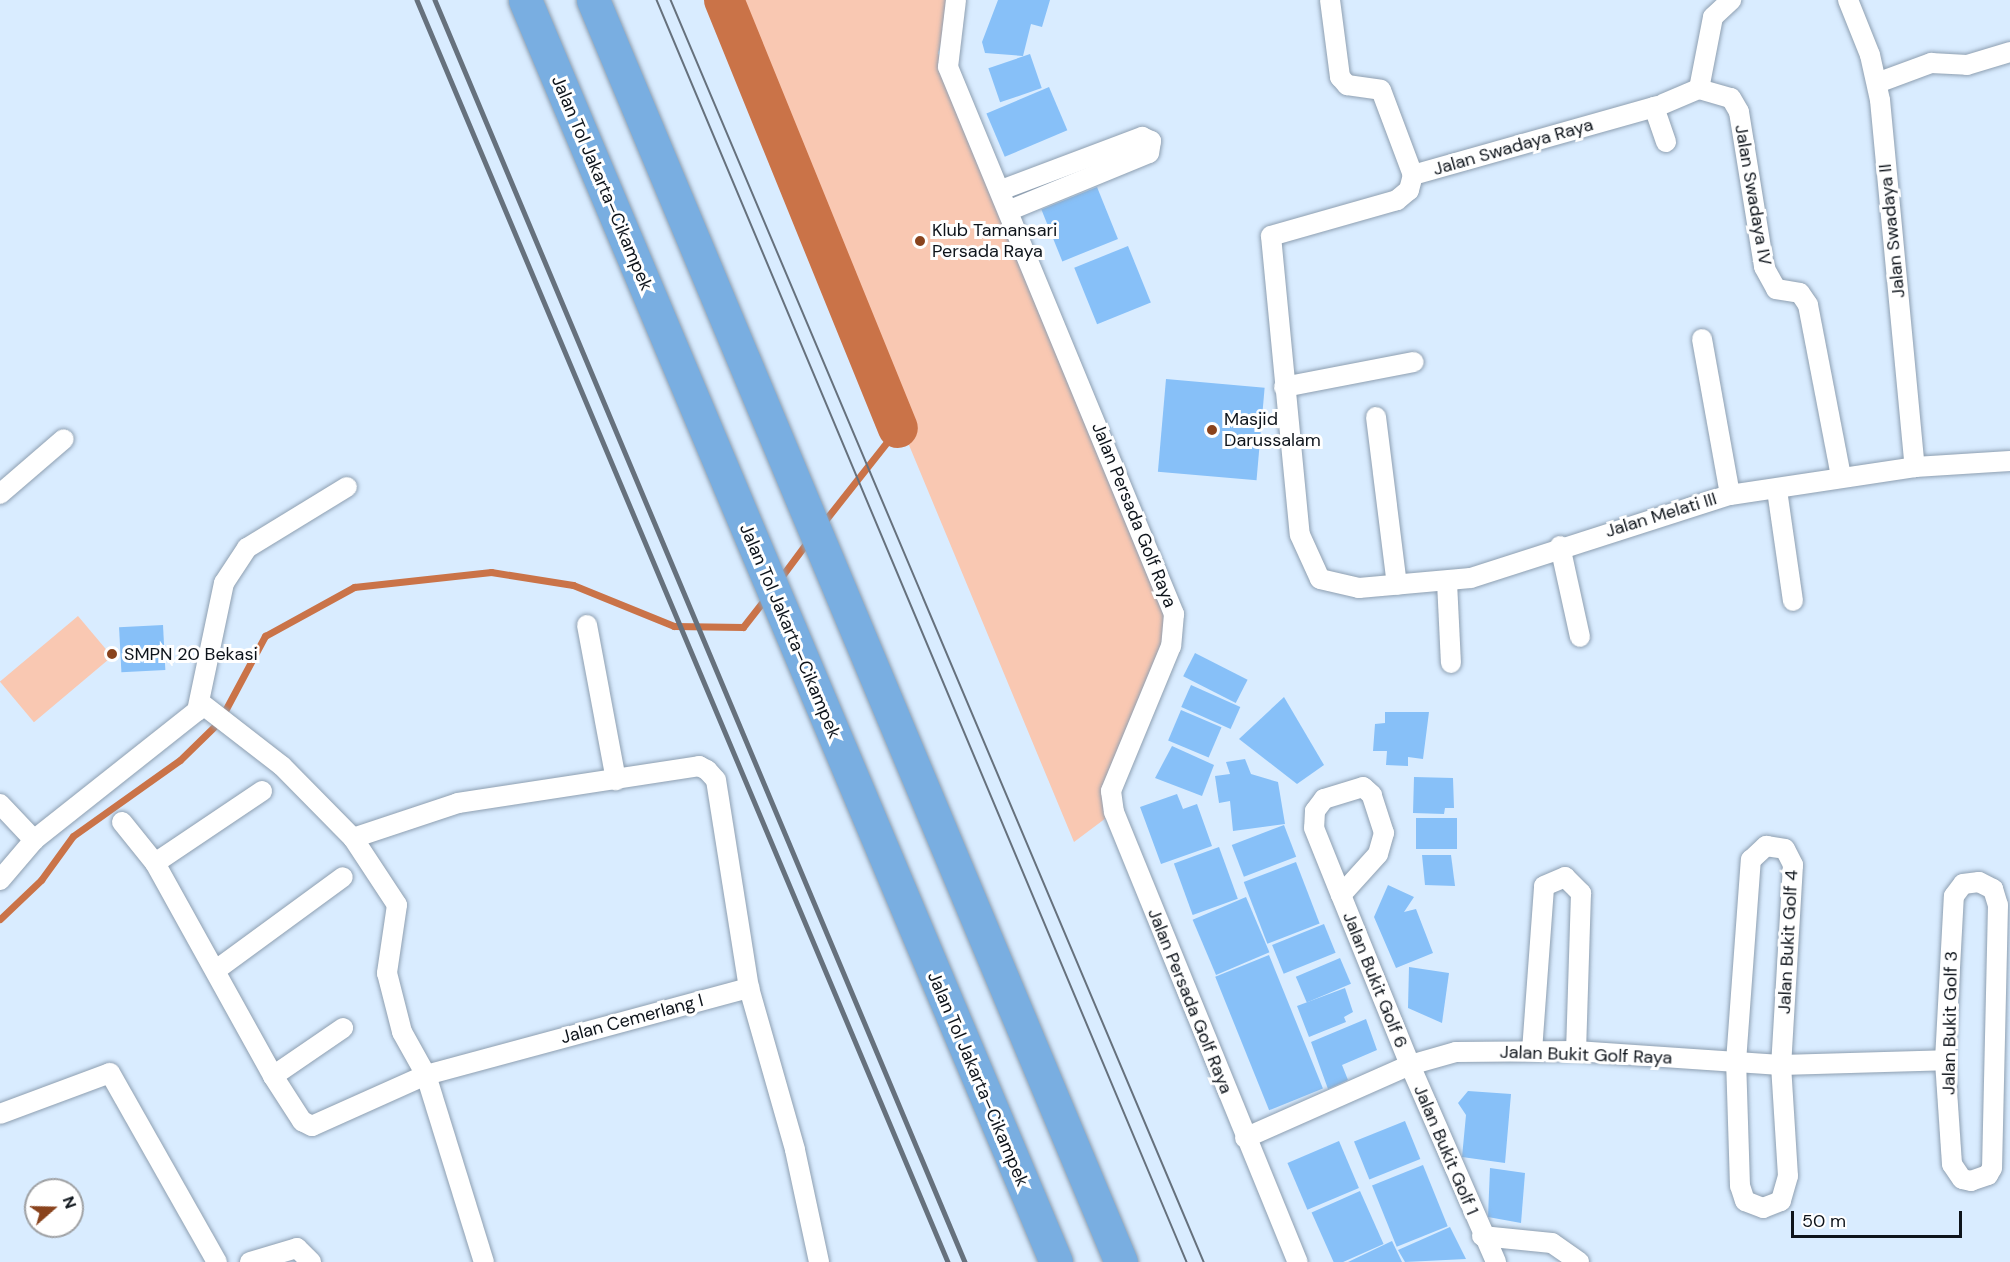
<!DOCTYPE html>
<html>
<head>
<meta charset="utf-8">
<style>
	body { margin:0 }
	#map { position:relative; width:2010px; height:1262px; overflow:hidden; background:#d9ecff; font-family:"DM Sans",sans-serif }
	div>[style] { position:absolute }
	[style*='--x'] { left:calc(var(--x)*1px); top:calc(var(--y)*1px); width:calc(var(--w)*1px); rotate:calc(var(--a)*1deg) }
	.green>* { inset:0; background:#f9c8b2; transform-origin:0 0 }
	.stream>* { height:7px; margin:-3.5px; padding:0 3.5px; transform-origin:3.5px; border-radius:3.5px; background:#ca7348 }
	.river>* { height:40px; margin:-20px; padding:0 20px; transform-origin:20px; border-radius:20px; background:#ca7348 }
	.building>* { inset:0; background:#87c0f8; transform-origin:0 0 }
	.roads { filter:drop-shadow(0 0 2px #8e9fb1) drop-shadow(0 0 2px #8e9fb1) }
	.minor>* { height:20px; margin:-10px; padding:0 10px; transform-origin:10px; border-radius:10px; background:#fff }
	.motorway>* { height:33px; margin:-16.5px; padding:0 16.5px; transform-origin:16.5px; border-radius:16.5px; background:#79aee1 }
	.tram>* { height:1.5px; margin:-0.75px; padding:0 0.75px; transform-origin:0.75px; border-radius:0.75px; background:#66717d }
	.rail>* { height:4.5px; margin:-2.25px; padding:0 2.25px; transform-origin:2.25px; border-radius:2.25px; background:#66717d }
	.dots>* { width:16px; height:16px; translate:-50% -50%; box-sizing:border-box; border:3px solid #fff; border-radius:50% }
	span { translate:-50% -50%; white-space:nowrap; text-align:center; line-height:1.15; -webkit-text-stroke:6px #fff; paint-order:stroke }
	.street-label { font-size:18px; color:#0e141b }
	.poi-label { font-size:18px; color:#0e141b }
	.left { translate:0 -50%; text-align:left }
	.north { position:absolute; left:24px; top:1178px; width:60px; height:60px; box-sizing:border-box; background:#fff; border:2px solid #9fa1a4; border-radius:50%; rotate:70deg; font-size:16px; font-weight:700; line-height:24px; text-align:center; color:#0e141b }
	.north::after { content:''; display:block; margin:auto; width:21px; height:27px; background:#89431d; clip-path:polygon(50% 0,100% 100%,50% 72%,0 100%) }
	.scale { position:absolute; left:1791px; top:1211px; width:171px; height:27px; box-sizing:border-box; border:3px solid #0e141b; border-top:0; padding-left:8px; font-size:18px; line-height:21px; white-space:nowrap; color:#0e141b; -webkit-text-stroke:4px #fff; paint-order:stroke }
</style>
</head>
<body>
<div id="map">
	<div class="green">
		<div style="clip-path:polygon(724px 0,956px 0,938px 53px,1169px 593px,1175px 623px,1114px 812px,1074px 842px)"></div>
		<div style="left:78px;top:616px;width:53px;height:102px;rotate:50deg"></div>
	</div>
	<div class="stream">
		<div style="--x:823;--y:523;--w:121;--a:-51.7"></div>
		<div style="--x:779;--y:580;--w:49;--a:-53.4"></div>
		<div style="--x:0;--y:919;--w:57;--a:-43.6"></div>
		<div style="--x:41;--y:880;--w:54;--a:-54"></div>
		<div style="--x:73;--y:836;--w:131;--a:-35.4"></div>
		<div style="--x:180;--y:760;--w:54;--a:-44.3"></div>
		<div style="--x:219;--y:722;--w:98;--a:-61.9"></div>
		<div style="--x:265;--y:636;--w:102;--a:-28.8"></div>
		<div style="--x:354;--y:587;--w:138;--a:-6.2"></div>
		<div style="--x:491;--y:572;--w:83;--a:9"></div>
		<div style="--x:573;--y:585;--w:109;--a:22.1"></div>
		<div style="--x:674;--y:626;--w:69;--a:0.8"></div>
		<div style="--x:743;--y:627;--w:39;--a:-52"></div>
	</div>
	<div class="river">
		<div style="--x:724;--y:0;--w:462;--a:67.9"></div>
	</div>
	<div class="building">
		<div style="clip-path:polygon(998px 0,1050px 0,1042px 27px,1031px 24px,1023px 56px,985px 53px,982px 42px)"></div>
		<div style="left:1030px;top:54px;width:36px;height:44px;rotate:71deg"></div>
		<div style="left:1049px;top:87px;width:47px;height:68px;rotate:67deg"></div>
		<div style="left:1097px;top:187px;width:56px;height:60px;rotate:68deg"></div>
		<div style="left:1128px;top:246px;width:61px;height:58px;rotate:68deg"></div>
		<div style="left:1166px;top:379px;width:99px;height:93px;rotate:5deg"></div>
		<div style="left:163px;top:625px;width:45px;height:44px;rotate:87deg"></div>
		<div style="left:1195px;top:653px;width:59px;height:26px;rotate:27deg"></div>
		<div style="left:1191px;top:685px;width:54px;height:24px;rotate:24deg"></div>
		<div style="clip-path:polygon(1284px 697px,1324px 765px,1297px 784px,1239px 739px)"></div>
		<div style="left:1181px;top:710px;width:44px;height:33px;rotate:23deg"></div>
		<div style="clip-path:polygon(1385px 712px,1429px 712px,1423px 759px,1408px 757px,1408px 766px,1386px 765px,1387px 751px,1373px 751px,1375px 724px,1385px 723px)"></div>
		<div style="clip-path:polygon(1172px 746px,1214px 765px,1202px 796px,1155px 778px)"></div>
		<div style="clip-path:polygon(1245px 759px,1251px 774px,1278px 782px,1285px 824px,1233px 831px,1230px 801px,1219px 803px,1215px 776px,1230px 774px,1226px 762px)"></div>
		<div style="clip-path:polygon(1414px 777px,1453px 778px,1454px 808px,1445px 808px,1444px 814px,1413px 813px)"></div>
		<div style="clip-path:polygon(1177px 794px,1183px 809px,1197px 804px,1212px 846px,1161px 864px,1140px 807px)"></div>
		<div style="left:1416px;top:818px;width:41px;height:31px"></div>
		<div style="left:1284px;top:825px;width:34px;height:56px;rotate:69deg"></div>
		<div style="left:1219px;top:847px;width:55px;height:48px;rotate:70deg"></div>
		<div style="clip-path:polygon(1422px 855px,1451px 855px,1455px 886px,1425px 885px)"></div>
		<div style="left:1296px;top:862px;width:66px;height:56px;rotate:69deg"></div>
		<div style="clip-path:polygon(1388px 885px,1414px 897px,1404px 912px,1416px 909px,1433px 953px,1396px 968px,1374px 917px)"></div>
		<div style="left:1246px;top:897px;width:60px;height:58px;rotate:67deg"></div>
		<div style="left:1324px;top:924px;width:31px;height:56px;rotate:68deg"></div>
		<div style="left:1269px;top:955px;width:144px;height:58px;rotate:68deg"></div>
		<div style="left:1340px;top:958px;width:28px;height:48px;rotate:67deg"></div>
		<div style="clip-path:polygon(1409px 967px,1449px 973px,1442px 1023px,1408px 1008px)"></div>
		<div style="clip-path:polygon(1345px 988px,1353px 1012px,1344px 1017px,1346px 1022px,1309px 1037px,1297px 1006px)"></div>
		<div style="clip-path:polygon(1366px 1019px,1377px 1050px,1342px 1065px,1348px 1080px,1328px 1089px,1311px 1042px)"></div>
		<div style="clip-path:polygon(1468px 1091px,1511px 1094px,1505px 1163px,1462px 1157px,1466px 1115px,1458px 1103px)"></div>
		<div style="left:1405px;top:1121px;width:41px;height:55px;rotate:68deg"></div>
		<div style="left:1339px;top:1141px;width:51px;height:56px;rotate:67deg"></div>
		<div style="left:1423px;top:1165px;width:66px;height:55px;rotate:68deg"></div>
		<div style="clip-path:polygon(1490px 1168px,1525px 1173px,1521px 1223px,1488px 1217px)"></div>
		<div style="left:1360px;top:1191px;width:58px;height:53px;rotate:66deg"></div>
		<div style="clip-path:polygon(1450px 1227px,1466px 1259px,1405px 1262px,1398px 1250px)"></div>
		<div style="clip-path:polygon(1392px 1241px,1402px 1262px,1348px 1262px)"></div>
	</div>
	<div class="roads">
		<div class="minor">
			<div style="--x:956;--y:0;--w:67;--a:96.8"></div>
			<div style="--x:948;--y:67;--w:592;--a:67.55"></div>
			<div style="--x:1174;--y:614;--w:32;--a:95"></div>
			<div style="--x:1171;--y:646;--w:157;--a:112.5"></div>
			<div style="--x:1111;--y:791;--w:21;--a:82"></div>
			<div style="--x:1114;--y:812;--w:486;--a:67.8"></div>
			<div style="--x:1330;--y:0;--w:78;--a:82.6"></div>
			<div style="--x:1340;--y:77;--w:11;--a:49"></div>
			<div style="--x:1347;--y:85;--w:34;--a:8"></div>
			<div style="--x:1381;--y:90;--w:91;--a:69.4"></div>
			<div style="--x:1848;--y:0;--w:59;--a:68.2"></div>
			<div style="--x:1870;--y:55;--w:46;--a:77.5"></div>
			<div style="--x:1880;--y:100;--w:369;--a:84.6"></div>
			<div style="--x:1877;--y:83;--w:58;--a:-20.3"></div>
			<div style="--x:1931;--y:63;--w:36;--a:3"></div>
			<div style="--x:1967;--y:65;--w:45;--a:-16.8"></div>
			<div style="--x:1699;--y:89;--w:33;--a:16"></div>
			<div style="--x:1731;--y:98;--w:16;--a:60"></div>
			<div style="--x:1739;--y:112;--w:157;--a:80.8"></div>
			<div style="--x:1764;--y:267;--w:25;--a:61"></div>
			<div style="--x:1776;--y:289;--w:24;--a:9"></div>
			<div style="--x:1800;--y:293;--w:14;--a:56"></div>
			<div style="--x:1808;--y:305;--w:175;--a:79.1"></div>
			<div style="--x:1663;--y:104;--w:39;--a:-23"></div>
			<div style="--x:1699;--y:89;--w:73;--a:-79"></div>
			<div style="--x:1713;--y:17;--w:25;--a:-43"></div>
			<div style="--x:1658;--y:106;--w:255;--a:164.3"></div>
			<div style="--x:1413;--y:175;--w:16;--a:105"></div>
			<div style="--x:1409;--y:190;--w:16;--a:140"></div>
			<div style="--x:1397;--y:200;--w:131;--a:164.1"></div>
			<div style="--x:1271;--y:236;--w:300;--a:84.5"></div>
			<div style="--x:1300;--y:535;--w:48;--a:65.6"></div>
			<div style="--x:1320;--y:579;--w:40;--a:13"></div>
			<div style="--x:1359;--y:588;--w:112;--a:-5.1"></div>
			<div style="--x:1471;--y:578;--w:272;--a:-17.8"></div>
			<div style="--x:1730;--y:495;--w:187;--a:-8.6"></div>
			<div style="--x:1915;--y:467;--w:95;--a:-3.6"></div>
			<div style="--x:1654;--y:107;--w:37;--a:71"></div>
			<div style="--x:1001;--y:190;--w:151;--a:-20.6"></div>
			<div style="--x:1142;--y:137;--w:10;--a:24"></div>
			<div style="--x:1151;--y:141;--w:12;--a:99"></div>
			<div style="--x:1149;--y:153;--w:150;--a:157.7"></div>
			<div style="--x:1702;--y:339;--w:158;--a:79.8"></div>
			<div style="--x:1284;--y:387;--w:132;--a:-10.9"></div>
			<div style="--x:1376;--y:417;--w:169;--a:82.9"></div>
			<div style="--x:1777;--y:490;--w:112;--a:81.8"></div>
			<div style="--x:0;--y:494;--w:84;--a:-40.7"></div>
			<div style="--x:1560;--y:546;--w:93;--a:77.6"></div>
			<div style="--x:1447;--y:582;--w:81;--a:87.2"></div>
			<div style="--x:587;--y:625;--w:158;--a:79.4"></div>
			<div style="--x:202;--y:704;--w:101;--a:37.8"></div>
			<div style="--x:282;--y:766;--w:101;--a:45.4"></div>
			<div style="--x:353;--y:838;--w:111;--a:-18.4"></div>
			<div style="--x:458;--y:803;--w:244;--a:-8.7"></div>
			<div style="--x:699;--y:766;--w:9;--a:27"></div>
			<div style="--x:707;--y:770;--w:13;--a:48"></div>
			<div style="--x:716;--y:780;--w:211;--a:81"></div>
			<div style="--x:749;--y:988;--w:168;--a:74.1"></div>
			<div style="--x:795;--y:1150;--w:115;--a:77.9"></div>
			<div style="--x:0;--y:804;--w:50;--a:46.6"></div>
			<div style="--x:122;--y:822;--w:53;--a:51.2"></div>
			<div style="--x:155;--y:863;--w:244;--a:61"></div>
			<div style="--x:273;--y:1076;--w:54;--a:57.2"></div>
			<div style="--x:302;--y:1121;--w:11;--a:27"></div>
			<div style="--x:312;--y:1126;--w:125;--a:-24.1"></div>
			<div style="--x:426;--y:1075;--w:335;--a:-15.1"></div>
			<div style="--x:353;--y:838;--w:80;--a:56.7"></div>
			<div style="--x:397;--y:905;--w:69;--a:98.4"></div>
			<div style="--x:387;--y:973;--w:61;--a:75.7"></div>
			<div style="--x:402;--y:1032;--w:49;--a:60.8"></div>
			<div style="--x:426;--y:1075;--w:196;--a:72.8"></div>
			<div style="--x:1766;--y:846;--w:19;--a:9"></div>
			<div style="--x:1785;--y:849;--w:18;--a:63"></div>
			<div style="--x:1793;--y:865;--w:200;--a:93.4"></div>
			<div style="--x:1781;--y:1065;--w:111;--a:86.4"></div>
			<div style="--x:1788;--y:1176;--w:26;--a:106"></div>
			<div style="--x:1781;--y:1201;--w:19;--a:159"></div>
			<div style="--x:1763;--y:1208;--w:19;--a:-159"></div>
			<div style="--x:1745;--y:1201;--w:16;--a:-108"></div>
			<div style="--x:1740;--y:1186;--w:124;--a:-91.8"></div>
			<div style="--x:1736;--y:1062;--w:203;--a:-85.8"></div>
			<div style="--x:1751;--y:860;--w:21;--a:-43"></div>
			<div style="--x:155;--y:863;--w:129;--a:-33.9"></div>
			<div style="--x:0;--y:880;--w:52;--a:-49.6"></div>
			<div style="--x:34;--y:840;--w:208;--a:-38.4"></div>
			<div style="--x:197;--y:711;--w:131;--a:-78.1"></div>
			<div style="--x:224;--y:583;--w:42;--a:-56.7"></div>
			<div style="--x:247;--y:548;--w:117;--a:-31.4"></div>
			<div style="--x:1979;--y:882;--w:16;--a:27"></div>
			<div style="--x:1993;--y:889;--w:17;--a:73"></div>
			<div style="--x:1998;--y:905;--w:263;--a:91.3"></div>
			<div style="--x:1992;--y:1168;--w:8;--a:120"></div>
			<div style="--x:1988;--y:1175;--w:18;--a:161"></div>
			<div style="--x:1971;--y:1181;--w:9;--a:-167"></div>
			<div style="--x:1962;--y:1179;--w:18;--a:-124"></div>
			<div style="--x:1952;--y:1164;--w:104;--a:-93.9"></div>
			<div style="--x:1945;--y:1060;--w:164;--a:-86.9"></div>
			<div style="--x:1954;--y:896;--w:15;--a:-53"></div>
			<div style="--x:1963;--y:884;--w:16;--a:-7"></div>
			<div style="--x:1341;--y:895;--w:55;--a:-47.9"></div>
			<div style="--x:1378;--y:854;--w:22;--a:-74"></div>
			<div style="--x:1384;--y:833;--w:40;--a:-108"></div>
			<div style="--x:1372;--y:795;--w:12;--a:-138"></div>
			<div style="--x:1363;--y:787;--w:41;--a:162.9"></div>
			<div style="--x:1324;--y:799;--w:15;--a:127"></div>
			<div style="--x:1315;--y:811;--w:17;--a:93"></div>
			<div style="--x:1314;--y:828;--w:72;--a:68.1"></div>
			<div style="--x:1341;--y:895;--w:183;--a:67.9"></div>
			<div style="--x:1410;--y:1065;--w:215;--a:66.4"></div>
			<div style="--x:216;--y:970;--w:157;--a:-36.2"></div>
			<div style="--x:1532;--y:1051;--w:165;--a:-85.8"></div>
			<div style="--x:1544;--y:886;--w:23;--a:-23"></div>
			<div style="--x:1565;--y:877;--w:23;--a:45"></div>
			<div style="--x:1581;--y:893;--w:158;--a:91.8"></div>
			<div style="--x:273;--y:1076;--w:85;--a:-34.4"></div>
			<div style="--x:0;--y:1114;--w:117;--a:-20.4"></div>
			<div style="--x:110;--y:1073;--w:217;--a:60.5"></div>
			<div style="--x:1245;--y:1138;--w:180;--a:-23.9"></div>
			<div style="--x:1410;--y:1065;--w:48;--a:-15.8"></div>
			<div style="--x:1456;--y:1052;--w:120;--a:-0.5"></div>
			<div style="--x:1576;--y:1051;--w:205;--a:3.9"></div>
			<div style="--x:1781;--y:1065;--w:164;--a:-1.7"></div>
			<div style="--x:1482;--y:1236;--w:70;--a:5.7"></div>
			<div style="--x:1552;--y:1243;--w:33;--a:35"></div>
			<div style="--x:250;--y:1262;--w:49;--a:-16.6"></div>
			<div style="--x:297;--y:1248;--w:20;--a:45"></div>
		</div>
		<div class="motorway">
			<div style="--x:525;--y:0;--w:1369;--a:67.18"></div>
			<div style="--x:593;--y:0;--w:1368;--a:67.3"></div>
		</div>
	</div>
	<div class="tram">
		<div style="--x:657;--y:0;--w:1369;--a:67.22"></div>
		<div style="--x:671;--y:0;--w:1370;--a:67.1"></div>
	</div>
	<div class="rail">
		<div style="--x:417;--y:0;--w:1369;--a:67.18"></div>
		<div style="--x:435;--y:0;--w:1369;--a:67.22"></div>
	</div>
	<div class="dots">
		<div style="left:920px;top:241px;background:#89431d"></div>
		<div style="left:1212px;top:430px;background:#89431d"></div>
		<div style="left:112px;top:654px;background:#89431d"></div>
	</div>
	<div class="street-label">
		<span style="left:1513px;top:147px;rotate:-16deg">Jalan Swadaya Raya</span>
		<span style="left:602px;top:183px;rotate:67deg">Jalan Tol Jakarta–Cikampek</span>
		<span style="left:1753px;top:195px;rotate:80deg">Jalan Swadaya IV</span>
		<span style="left:1892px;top:231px;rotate:-96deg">Jalan Swadaya II</span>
		<span style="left:1134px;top:515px;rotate:68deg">Jalan Persada Golf Raya</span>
		<span style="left:1661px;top:515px;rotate:-17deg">Jalan Melati III</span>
		<span style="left:790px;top:631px;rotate:67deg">Jalan Tol Jakarta–Cikampek</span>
		<span style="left:1788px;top:942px;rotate:-87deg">Jalan Bukit Golf 4</span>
		<span style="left:1375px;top:980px;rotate:68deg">Jalan Bukit Golf 6</span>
		<span style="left:1190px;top:1001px;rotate:68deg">Jalan Persada Golf Raya</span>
		<span style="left:632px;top:1019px;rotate:-15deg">Jalan Cemerlang I</span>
		<span style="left:1950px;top:1023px;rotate:-89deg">Jalan Bukit Golf 3</span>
		<span style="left:1586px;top:1055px;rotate:2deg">Jalan Bukit Golf Raya</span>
		<span style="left:978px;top:1079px;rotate:67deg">Jalan Tol Jakarta–Cikampek</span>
		<span style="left:1446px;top:1150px;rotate:67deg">Jalan Bukit Golf 1</span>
	</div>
	<div class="poi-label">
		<span class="left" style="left:932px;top:241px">Klub Tamansari<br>Persada Raya</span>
		<span class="left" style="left:1224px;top:430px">Masjid<br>Darussalam</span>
		<span class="left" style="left:124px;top:654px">SMPN 20 Bekasi</span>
	</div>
	<div class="north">N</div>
	<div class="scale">50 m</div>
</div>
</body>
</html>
